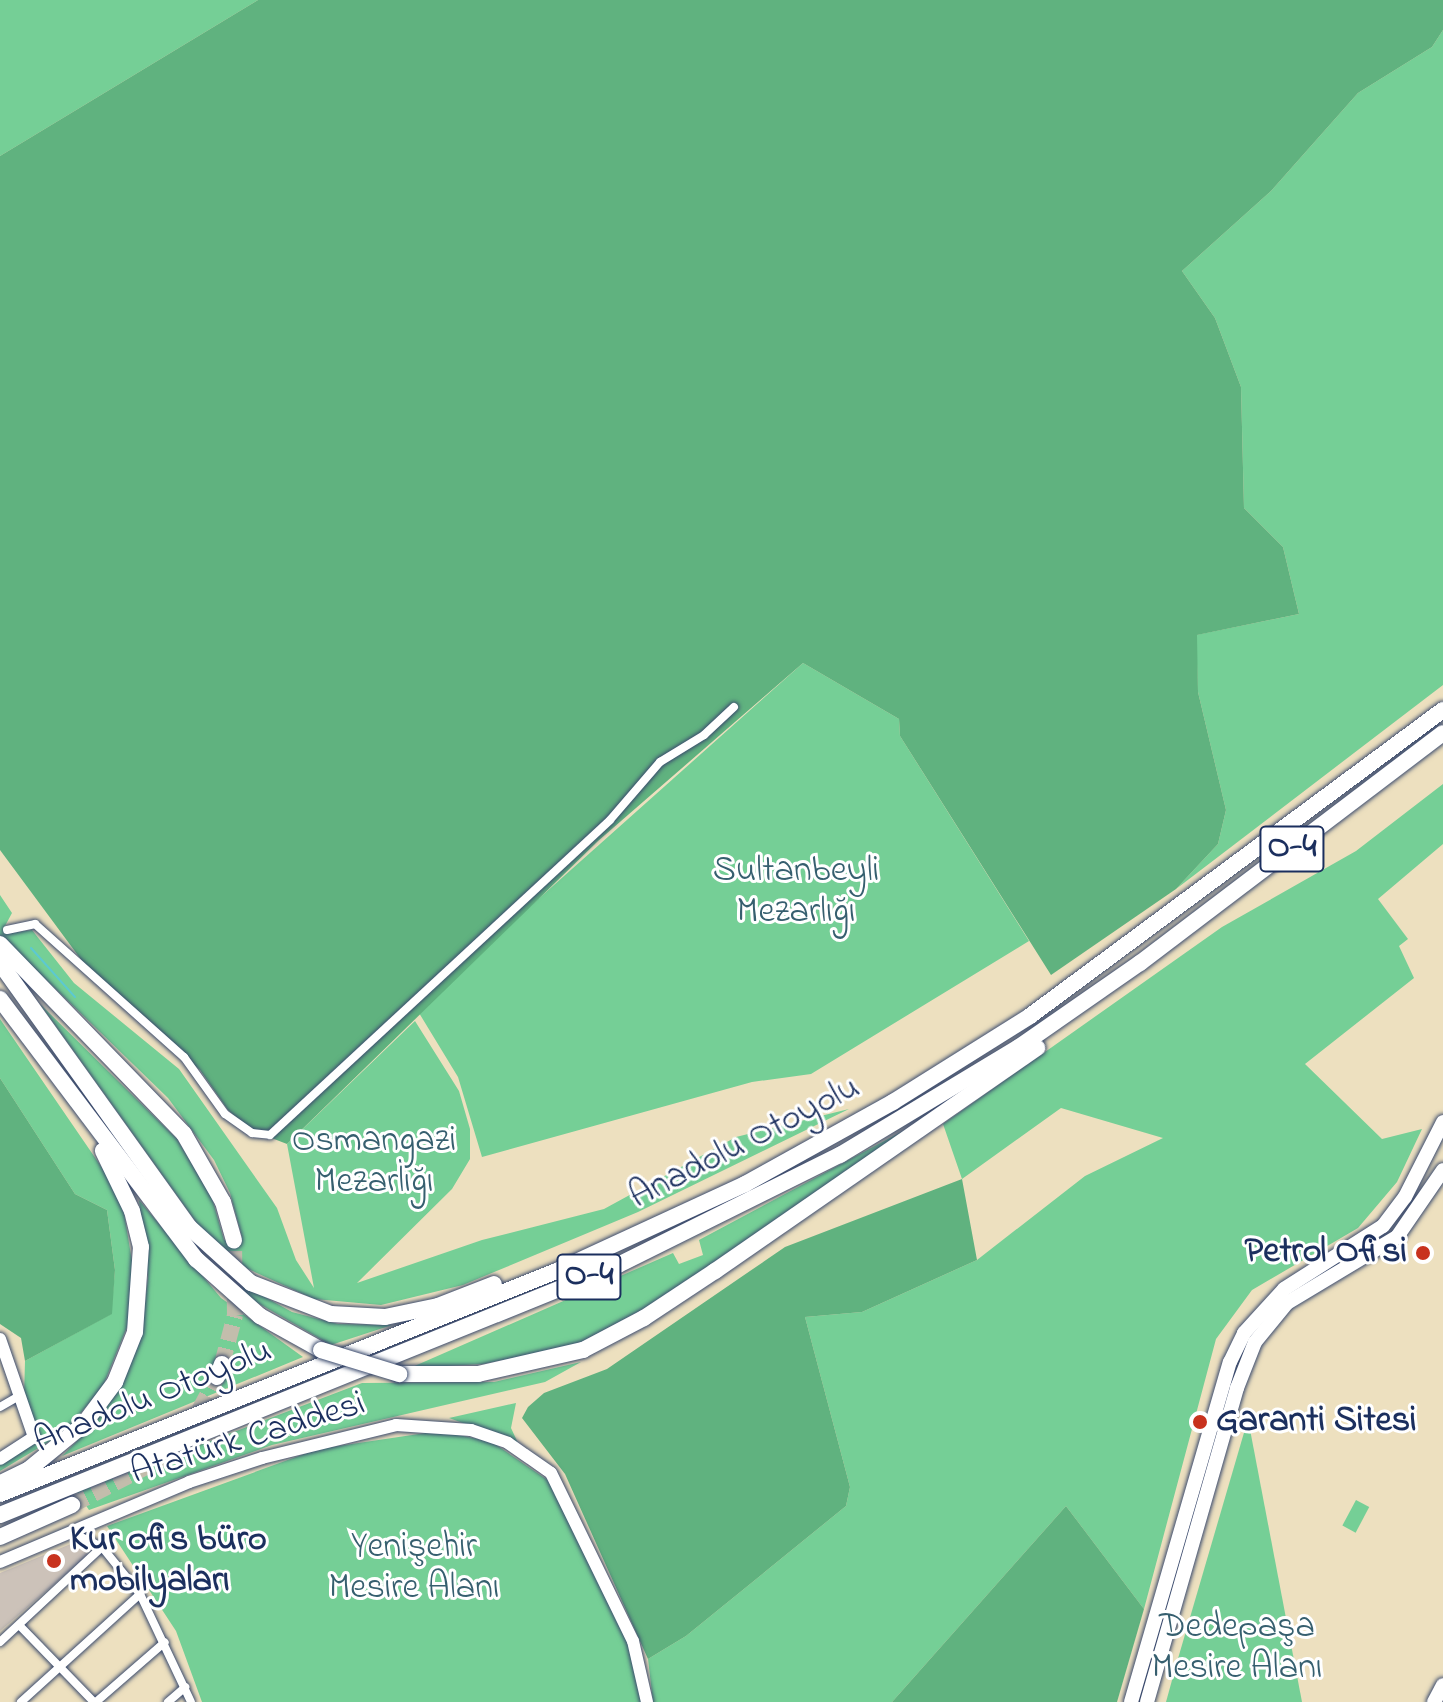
<!DOCTYPE html>
<html>
<head>
<meta charset="utf-8">
<style>
	body { margin:0 }
	#map { position:relative; width:1443px; height:1702px; overflow:hidden; background:#ede0bf; font-family:"Indie Flower",sans-serif }
	div>[style] { position:absolute }
	[style*='--x'] { left:calc(var(--x)*1px); top:calc(var(--y)*1px); width:calc(var(--w)*1px); rotate:calc(var(--a)*1deg) }
	.industrial>* { inset:0; background:#ccc2b9 }
	.green>* { inset:0; background:#75cf96; transform-origin:0 0 }
	.forest>* { inset:0; background:#60b27f }
	.stream>* { height:2px; margin:-1px; padding:0 1px; transform-origin:1px; border-radius:1px; background:#5cc9d2 }
	.highway-tunnel>* { height:16px; margin-top:-8px; transform-origin:0; background:repeating-linear-gradient(90deg,#c3bdac 0 16px,transparent 0 24px) }
	.roads { filter:drop-shadow(0 0 2px #3a4a6d) drop-shadow(0 0 2px #3a4a6d) }
	.street>* { height:8px; margin:-4px; padding:0 4px; transform-origin:4px; border-radius:4px; background:#fff }
	.secondary>* { height:12px; margin:-6px; padding:0 6px; transform-origin:6px; border-radius:6px; background:#fff }
	.primary>* { height:14px; margin:-7px; padding:0 7px; transform-origin:7px; border-radius:7px; background:#fff }
	.highway>* { height:16px; margin:-8px; padding:0 8px; transform-origin:8px; border-radius:8px; background:#fff }
	.bridges { filter:drop-shadow(0 0 2px #3a4a6d) drop-shadow(0 0 2px #3a4a6d) }
	.highway-bridge>* { height:16px; margin:-8px; padding:0 8px; transform-origin:8px; border-radius:8px; background:#fff }
	.dots>* { width:22px; height:22px; translate:-50% -50%; box-sizing:border-box; border:4px solid #fff; border-radius:50% }
	span { translate:-50% -50%; white-space:nowrap; text-align:center; line-height:1.15; -webkit-text-stroke:6px #fff; paint-order:stroke }
	.shield-label span { padding:2px 6px; background:#fff; border:2px solid; border-radius:6px; -webkit-text-stroke-width:0 }
	.shield-label { font-size:34px; color:#1b2f5e; font-weight:700 }
	.park-label { font-size:36px; color:#365f6f }
	.street-label { font-size:36px; color:#1b2f5e }
	.poi-label { font-size:36px; color:#1b2f5e; font-weight:700 }
	.right { translate:-100% -50%; text-align:right }
	.left { translate:0 -50%; text-align:left }
</style>
</head>
<body>
<div id="map">
	<div class="industrial">
		<div style="clip-path:polygon(78px 1541px,88px 1555px,0 1631px,0 1573px)"></div>
	</div>
	<div class="green">
		<div style="clip-path:polygon(0 0,258px 0,0 156px)"></div>
		<div style="clip-path:polygon(1443px 30px,1443px 685px,1176px 889px,1218px 844px,1226px 810px,1198px 692px,1196px 635px,1299px 614px,1283px 547px,1244px 508px,1241px 387px,1215px 318px,1182px 271px,1271px 191px,1358px 93px,1432px 47px)"></div>
		<div style="clip-path:polygon(803px 663px,899px 719px,900px 736px,1029px 941px,811px 1074px,752px 1082px,482px 1157px,458px 1077px,416px 1008px)"></div>
		<div style="clip-path:polygon(1443px 784px,1443px 844px,1378px 899px,1408px 939px,1399px 946px,1414px 978px,1305px 1064px,1382px 1139px,1422px 1129px,1397px 1182px,1358px 1228px,1252px 1290px,1216px 1339px,1144px 1609px,1066px 1506px,892px 1702px,653px 1702px,648px 1659px,686px 1636px,846px 1506px,850px 1487px,805px 1317px,862px 1312px,977px 1260px,1085px 1176px,1163px 1138px,1061px 1108px,962px 1179px,943px 1124px,1222px 927px,1356px 851px)"></div>
		<div style="clip-path:polygon(0 895px,12px 913px,5px 926px,9px 933px,32px 930px,74px 983px,179px 1069px,277px 1208px,296px 1260px,314px 1288px,287px 1144px,415px 1021px,459px 1091px,470px 1129px,470px 1159px,452px 1189px,357px 1283px,482px 1240px,604px 1209px,736px 1137px,849px 1109px,638px 1212px,463px 1285px,381px 1305px,314px 1299px,246px 1268px,201px 1229px,40px 1004px,177px 1139px,212px 1198px,224px 1240px,242px 1237px,230px 1193px,214px 1160px,168px 1098px,0 935px)"></div>
		<div style="clip-path:polygon(0 1019px,109px 1178px,124px 1213px,132px 1261px,129px 1322px,103px 1386px,65px 1432px,0 1471px,0 1460px,35px 1444px,38px 1433px,24px 1397px,25px 1361px,111px 1314px,115px 1270px,107px 1210px,75px 1194px,0 1078px)"></div>
		<div style="clip-path:polygon(916px 1124px,662px 1299px,574px 1346px,483px 1364px,410px 1368px,673px 1253px,679px 1264px,703px 1255px,699px 1240px)"></div>
		<div style="clip-path:polygon(139px 1200px,221px 1298px,303px 1357px,62px 1456px,85px 1433px,142px 1330px,148px 1277px)"></div>
		<div style="clip-path:polygon(220px 1272px,292px 1312px,338px 1324px,392px 1325px,331px 1345px,256px 1302px)"></div>
		<div style="clip-path:polygon(581px 1362px,545px 1382px,272px 1445px,89px 1510px,77px 1492px,362px 1383px,494px 1382px)"></div>
		<div style="clip-path:polygon(516px 1403px,511px 1428px,518px 1443px,449px 1418px)"></div>
		<div style="clip-path:polygon(1248px 1419px,1302px 1702px,1166px 1702px,1177px 1662px)"></div>
		<div style="clip-path:polygon(439px 1431px,492px 1442px,552px 1483px,629px 1646px,642px 1702px,202px 1702px,176px 1631px,107px 1526px,318px 1449px)"></div>
		<div style="left:1356px;top:1500px;width:15px;height:29px;rotate:28deg"></div>
	</div>
	<div class="forest">
		<div style="clip-path:polygon(258px 0,1443px 0,1443px 30px,1432px 47px,1358px 93px,1271px 191px,1182px 271px,1215px 318px,1241px 387px,1244px 508px,1283px 547px,1299px 614px,1197px 635px,1198px 692px,1226px 810px,1218px 844px,1176px 889px,1051px 975px,900px 736px,899px 719px,803px 663px,598px 841px,287px 1144px,251px 1130px,228px 1110px,200px 1070px,94px 977px,0 850px,0 156px)"></div>
		<div style="clip-path:polygon(0 1078px,75px 1194px,107px 1210px,115px 1270px,112px 1314px,25px 1361px,21px 1338px,0 1324px)"></div>
		<div style="clip-path:polygon(962px 1179px,977px 1260px,862px 1312px,805px 1317px,850px 1487px,846px 1506px,686px 1636px,648px 1659px,565px 1474px,522px 1418px,528px 1407px,544px 1393px,607px 1369px,785px 1247px)"></div>
		<div style="clip-path:polygon(1066px 1506px,1144px 1609px,1117px 1702px,892px 1702px)"></div>
	</div>
	<div class="stream">
		<div style="--x:31;--y:948;--w:66;--a:48.1"></div>
	</div>
	<div class="highway-tunnel">
		<div style="--x:222;--y:1364;--w:51;--a:-75.1"></div>
		<div style="--x:235;--y:1315;--w:75;--a:-90.8"></div>
		<div style="--x:72;--y:1505;--w:101;--a:-27.1"></div>
		<div style="--x:162;--y:1459;--w:38;--a:-47"></div>
		<div style="--x:188;--y:1431;--w:61;--a:-61.8"></div>
	</div>
	<div class="roads">
		<div class="street">
			<div style="--x:7;--y:930;--w:29;--a:-12"></div>
			<div style="--x:35;--y:924;--w:200;--a:41.8"></div>
			<div style="--x:184;--y:1057;--w:70;--a:54.3"></div>
			<div style="--x:225;--y:1114;--w:33;--a:35"></div>
			<div style="--x:252;--y:1133;--w:18;--a:6"></div>
			<div style="--x:270;--y:1135;--w:463;--a:-42.8"></div>
			<div style="--x:610;--y:820;--w:77;--a:-49.2"></div>
			<div style="--x:660;--y:762;--w:52;--a:-31.5"></div>
			<div style="--x:704;--y:735;--w:41;--a:-43"></div>
			<div style="--x:0;--y:1407;--w:22;--a:-30"></div>
			<div style="--x:71;--y:1532;--w:34;--a:26"></div>
			<div style="--x:102;--y:1547;--w:60;--a:51"></div>
			<div style="--x:140;--y:1594;--w:119;--a:64.7"></div>
			<div style="--x:19;--y:1625;--w:107;--a:45.8"></div>
			<div style="--x:0;--y:1642;--w:139;--a:-43"></div>
			<div style="--x:21;--y:1702;--w:161;--a:-42.2"></div>
			<div style="--x:96;--y:1702;--w:91;--a:-41"></div>
			<div style="--x:168;--y:1702;--w:23;--a:-41"></div>
		</div>
		<div class="secondary">
			<div style="--x:0;--y:1339;--w:104;--a:70.9"></div>
			<div style="--x:34;--y:1437;--w:40;--a:147.1"></div>
			<div style="--x:0;--y:1562;--w:205;--a:-22.9"></div>
			<div style="--x:189;--y:1482;--w:77;--a:-18.2"></div>
			<div style="--x:262;--y:1458;--w:138;--a:-13.8"></div>
			<div style="--x:396;--y:1425;--w:75;--a:3.8"></div>
			<div style="--x:471;--y:1430;--w:39;--a:19"></div>
			<div style="--x:508;--y:1443;--w:52;--a:34.9"></div>
			<div style="--x:551;--y:1473;--w:187;--a:64"></div>
			<div style="--x:633;--y:1641;--w:63;--a:77.1"></div>
		</div>
		<div class="primary">
			<div style="--x:1131;--y:1702;--w:354;--a:-73.8"></div>
			<div style="--x:1230;--y:1362;--w:32;--a:-64"></div>
			<div style="--x:1244;--y:1333;--w:59;--a:-47.7"></div>
			<div style="--x:1284;--y:1289;--w:117;--a:-32.5"></div>
			<div style="--x:1383;--y:1226;--w:36;--a:-53"></div>
			<div style="--x:1405;--y:1197;--w:84;--a:-63.1"></div>
			<div style="--x:1147;--y:1702;--w:327;--a:-74"></div>
			<div style="--x:1237;--y:1388;--w:49;--a:-68.6"></div>
			<div style="--x:1255;--y:1342;--w:50;--a:-50.6"></div>
			<div style="--x:1287;--y:1303;--w:128;--a:-31"></div>
			<div style="--x:1397;--y:1237;--w:81;--a:-55.5"></div>
			<div style="--x:1434;--y:1702;--w:19;--a:-62"></div>
		</div>
		<div class="highway">
			<div style="--x:0;--y:944;--w:264;--a:45.9"></div>
			<div style="--x:184;--y:1134;--w:78;--a:60.2"></div>
			<div style="--x:223;--y:1202;--w:40;--a:74"></div>
			<div style="--x:0;--y:963;--w:325;--a:54.4"></div>
			<div style="--x:189;--y:1227;--w:84;--a:42.1"></div>
			<div style="--x:251;--y:1283;--w:86;--a:21.2"></div>
			<div style="--x:331;--y:1314;--w:54;--a:3.2"></div>
			<div style="--x:385;--y:1317;--w:54;--a:-11.7"></div>
			<div style="--x:438;--y:1306;--w:60;--a:-21.4"></div>
			<div style="--x:0;--y:999;--w:326;--a:53"></div>
			<div style="--x:196;--y:1259;--w:86;--a:41.7"></div>
			<div style="--x:260;--y:1316;--w:70;--a:29.1"></div>
			<div style="--x:399;--y:1374;--w:79;--a:0"></div>
			<div style="--x:478;--y:1374;--w:108;--a:-12.9"></div>
			<div style="--x:583;--y:1350;--w:69;--a:-27.7"></div>
			<div style="--x:644;--y:1318;--w:85;--a:-33.5"></div>
			<div style="--x:715;--y:1271;--w:392;--a:-34.7"></div>
			<div style="--x:217;--y:1377;--w:14;--a:-69"></div>
			<div style="--x:3;--y:1482;--w:28;--a:-26"></div>
			<div style="--x:28;--y:1470;--w:71;--a:-39.3"></div>
			<div style="--x:83;--y:1425;--w:54;--a:-53.3"></div>
			<div style="--x:115;--y:1382;--w:54;--a:-68.2"></div>
			<div style="--x:135;--y:1332;--w:85;--a:-86"></div>
			<div style="--x:141;--y:1247;--w:37;--a:-104"></div>
			<div style="--x:132;--y:1211;--w:67;--a:-115.8"></div>
			<div style="--x:0;--y:1494;--w:602;--a:-21.84"></div>
			<div style="--x:559;--y:1270;--w:205;--a:-24.8"></div>
			<div style="--x:745;--y:1184;--w:169;--a:-29"></div>
			<div style="--x:893;--y:1102;--w:162;--a:-32.1"></div>
			<div style="--x:1030;--y:1016;--w:514;--a:-36.54"></div>
			<div style="--x:0;--y:1515;--w:667;--a:-22.02"></div>
			<div style="--x:618;--y:1265;--w:248;--a:-26.4"></div>
			<div style="--x:840;--y:1155;--w:209;--a:-31.1"></div>
			<div style="--x:1019;--y:1047;--w:147;--a:-34.8"></div>
			<div style="--x:1140;--y:963;--w:380;--a:-37.2"></div>
			<div style="--x:0;--y:1537;--w:79;--a:-24"></div>
		</div>
	</div>
	<div class="bridges">
		<div class="highway-bridge">
			<div style="--x:321;--y:1350;--w:82;--a:17.1"></div>
		</div>
	</div>
	<div class="dots">
		<div style="left:1423px;top:1253px;background:#c8321e"></div>
		<div style="left:1200px;top:1422px;background:#c8321e"></div>
		<div style="left:54px;top:1561px;background:#c8321e"></div>
	</div>
	<div class="shield-label">
		<span style="left:1292px;top:849px">O-4</span>
		<span style="left:589px;top:1277px">O-4</span>
	</div>
	<div class="park-label">
		<span style="left:796px;top:892px">Sultanbeyli<br>Mezarlığı</span>
		<span style="left:374px;top:1162px">Osmangazi<br>Mezarlığı</span>
		<span style="left:414px;top:1568px">Yenişehir<br>Mesire Alanı</span>
		<span style="left:1237px;top:1648px">Dedepaşa<br>Mesire Alanı</span>
	</div>
	<div class="street-label">
		<span style="left:745px;top:1143px;rotate:-27deg">Anadolu Otoyolu</span>
		<span style="left:153px;top:1397px;rotate:-22deg">Anadolu Otoyolu</span>
		<span style="left:248px;top:1439px;rotate:-17deg">Atatürk Caddesi</span>
	</div>
	<div class="poi-label">
		<span class="right" style="left:1407px;top:1253px">Petrol Ofisi</span>
		<span class="left" style="left:1216px;top:1422px">Garanti Sitesi</span>
		<span class="left" style="left:70px;top:1561px">Kur ofis büro<br>mobilyaları</span>
	</div>
</div>
</body>
</html>
